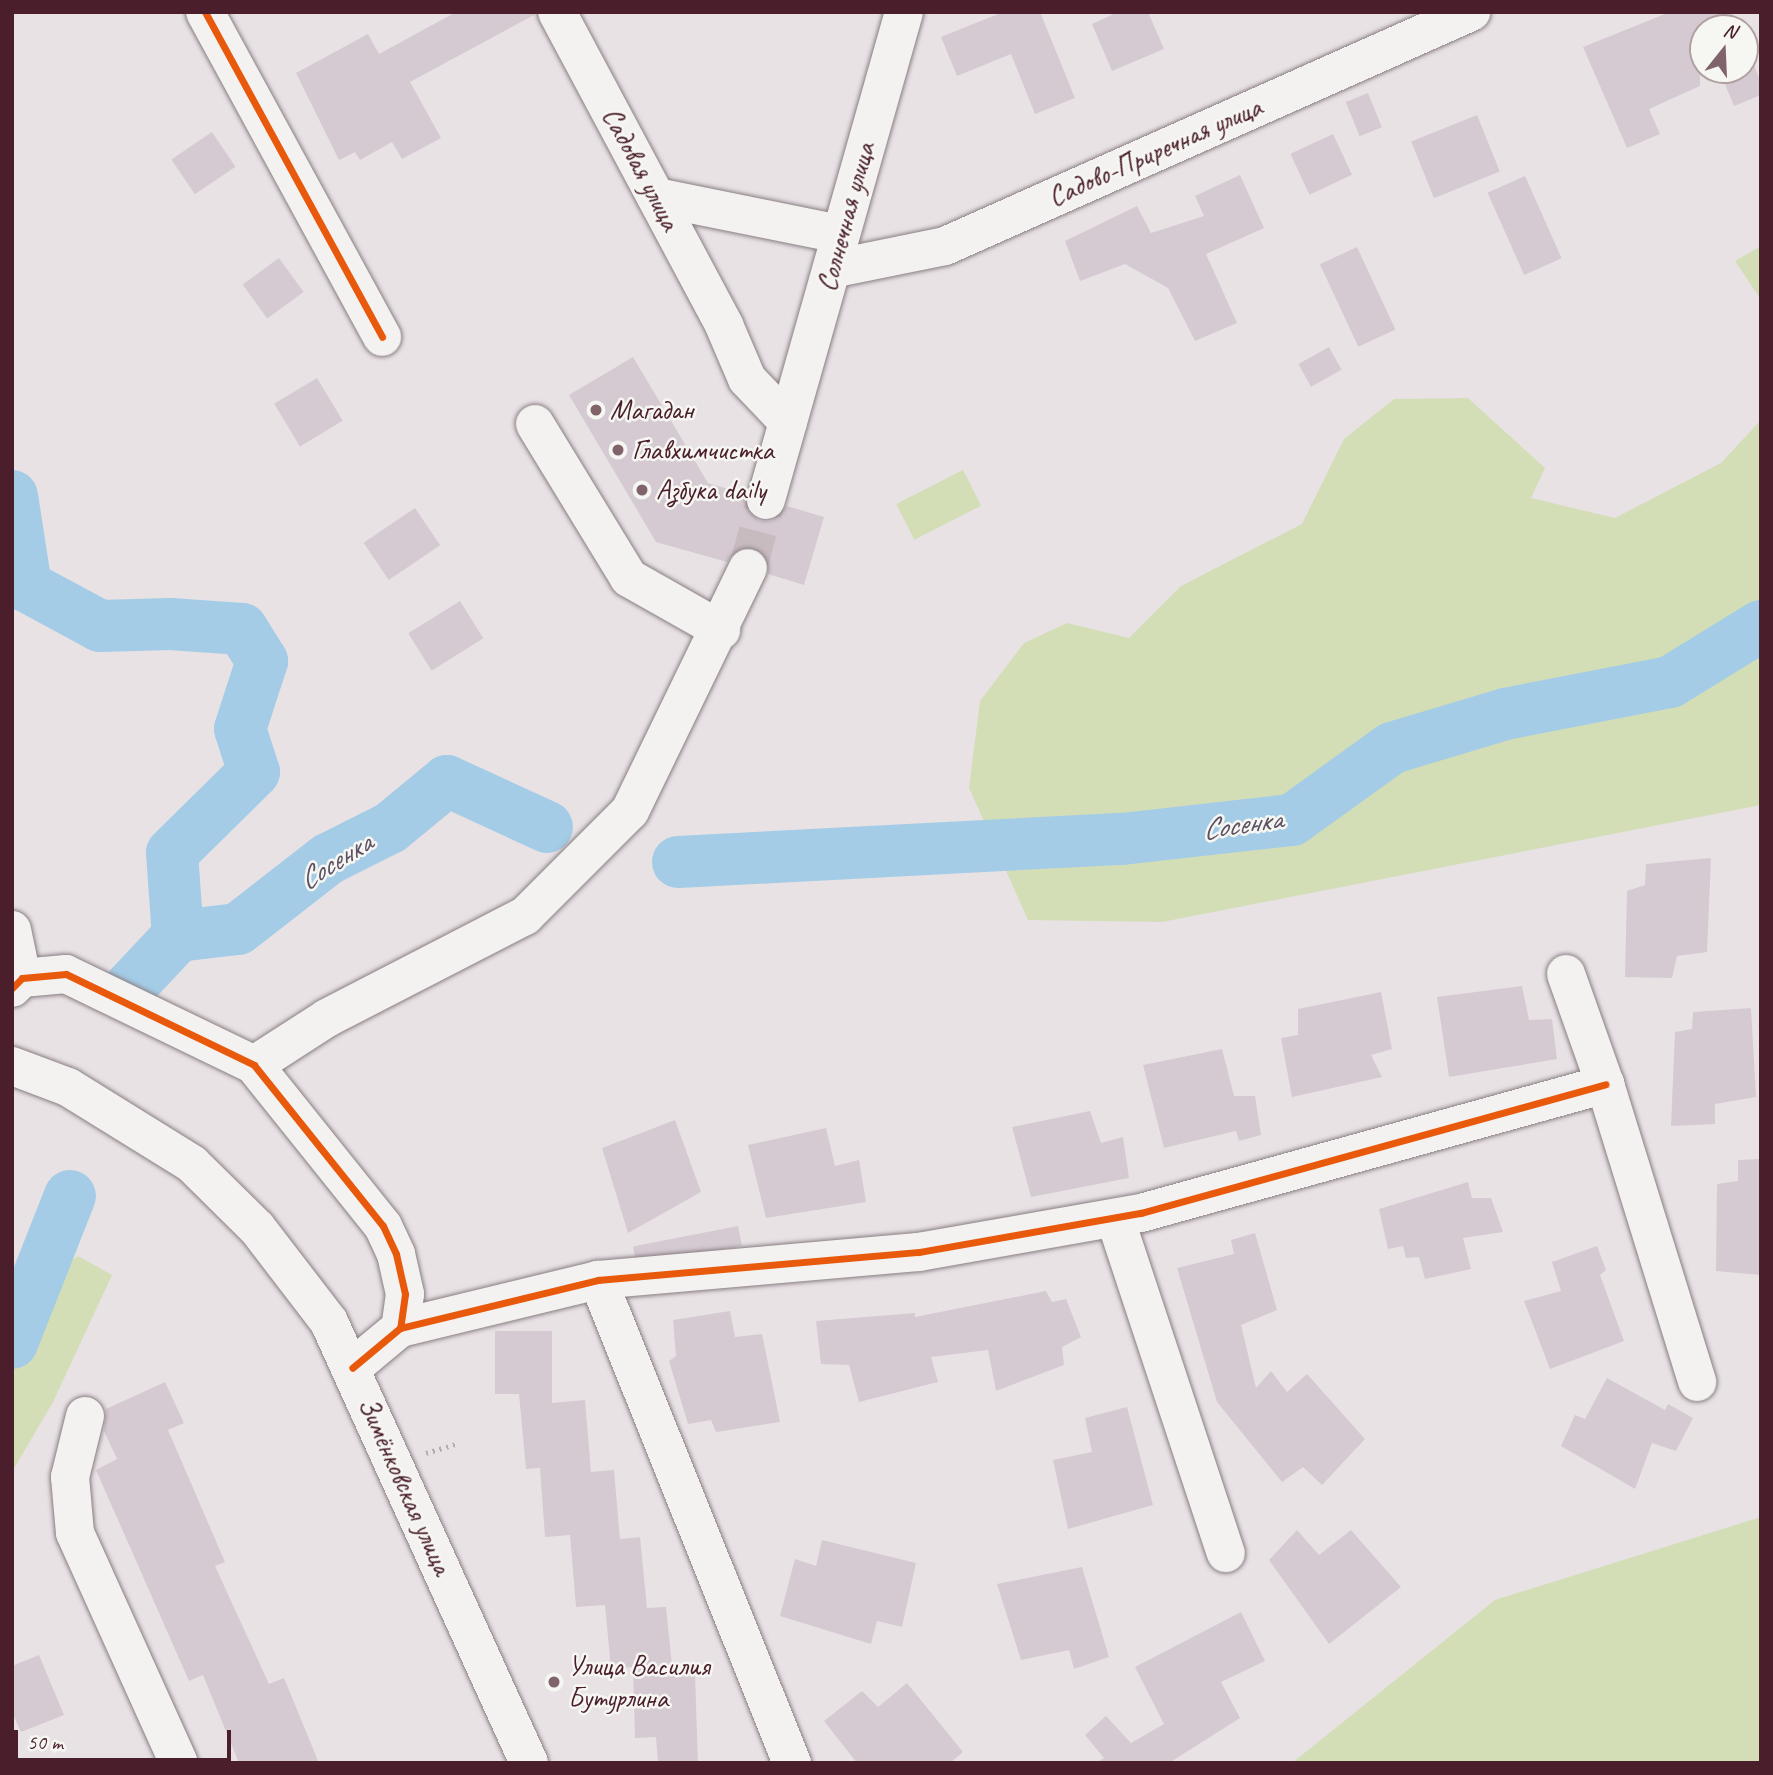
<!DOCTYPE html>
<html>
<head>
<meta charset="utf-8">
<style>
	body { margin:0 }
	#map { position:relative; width:1773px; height:1775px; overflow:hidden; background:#e8e2e5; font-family:Caveat,sans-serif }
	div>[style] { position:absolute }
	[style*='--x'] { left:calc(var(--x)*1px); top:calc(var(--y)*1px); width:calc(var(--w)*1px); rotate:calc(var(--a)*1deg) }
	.green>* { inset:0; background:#d3deb6; transform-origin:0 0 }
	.river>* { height:52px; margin:-26px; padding:0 26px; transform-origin:26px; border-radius:26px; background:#a4cce6 }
	.building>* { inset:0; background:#d5cad2; transform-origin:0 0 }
	.minor-tunnel>* { height:38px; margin-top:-19px; transform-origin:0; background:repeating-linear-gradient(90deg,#c8bbc0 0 38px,transparent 0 57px) }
	.path>* { height:4.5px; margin-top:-2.25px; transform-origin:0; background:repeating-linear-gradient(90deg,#b4afaf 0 2px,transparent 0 7px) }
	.roads { filter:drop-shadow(0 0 2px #897e82) drop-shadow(0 0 2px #897e82) }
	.minor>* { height:38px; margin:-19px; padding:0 19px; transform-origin:19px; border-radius:19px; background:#f3f2f1 }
	.major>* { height:38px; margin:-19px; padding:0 19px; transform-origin:19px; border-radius:19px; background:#f3f2f1 }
	.cycleway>* { height:7px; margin:-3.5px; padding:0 3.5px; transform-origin:3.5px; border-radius:3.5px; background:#e8590c }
	.dots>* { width:19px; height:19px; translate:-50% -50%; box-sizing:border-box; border:4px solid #f6f6f2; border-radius:50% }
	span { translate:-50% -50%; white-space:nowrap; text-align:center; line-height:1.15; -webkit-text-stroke:5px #f6f6f2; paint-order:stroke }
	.street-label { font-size:28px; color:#4a1f2b }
	.poi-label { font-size:28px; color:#4a1f2b }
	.left { translate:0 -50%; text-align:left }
	.water-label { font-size:30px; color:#5c5063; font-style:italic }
	.frame { position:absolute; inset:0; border:14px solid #4a1f2b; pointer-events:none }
	.north { position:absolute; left:1689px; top:14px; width:70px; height:70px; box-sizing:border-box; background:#f6f6f2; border:2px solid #b1a0a2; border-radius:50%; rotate:18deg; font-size:19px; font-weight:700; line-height:28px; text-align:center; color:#4a1f2b }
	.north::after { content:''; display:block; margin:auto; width:24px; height:32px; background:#81636c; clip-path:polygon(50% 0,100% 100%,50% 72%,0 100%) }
	.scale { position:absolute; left:14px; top:1730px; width:217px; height:32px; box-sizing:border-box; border:4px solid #4a1f2b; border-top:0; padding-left:9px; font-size:21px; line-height:24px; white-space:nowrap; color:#4a1f2b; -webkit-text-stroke:5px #f6f6f2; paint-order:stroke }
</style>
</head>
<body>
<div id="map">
	<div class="green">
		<div style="clip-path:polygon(1761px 246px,1761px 300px,1735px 261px)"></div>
		<div style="clip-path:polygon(1468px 398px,1545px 468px,1531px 498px,1615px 518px,1721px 463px,1761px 420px,1761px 805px,1162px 922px,1028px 920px,969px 788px,980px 701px,1024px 643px,1067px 623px,1129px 638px,1181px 586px,1302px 524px,1344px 439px,1394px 399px)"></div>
		<div style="left:963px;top:470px;width:40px;height:75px;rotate:63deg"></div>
		<div style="clip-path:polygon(78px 1256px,112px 1275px,53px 1402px,12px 1472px,12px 1317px,31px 1287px)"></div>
		<div style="clip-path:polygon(1761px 1517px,1761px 1763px,1292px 1763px,1495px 1600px)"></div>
	</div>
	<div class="river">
		<div style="--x:12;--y:496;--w:91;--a:81.2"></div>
		<div style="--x:26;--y:586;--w:84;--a:28.4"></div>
		<div style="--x:100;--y:626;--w:70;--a:-1.6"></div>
		<div style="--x:170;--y:624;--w:72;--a:4"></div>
		<div style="--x:242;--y:629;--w:38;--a:58"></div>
		<div style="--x:262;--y:661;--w:71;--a:107.9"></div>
		<div style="--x:240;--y:729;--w:45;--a:72"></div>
		<div style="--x:254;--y:772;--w:115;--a:135.4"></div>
		<div style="--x:172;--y:853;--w:83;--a:85.9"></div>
		<div style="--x:678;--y:862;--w:445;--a:-3"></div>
		<div style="--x:1122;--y:839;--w:171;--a:-6.4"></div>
		<div style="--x:1292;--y:820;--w:123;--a:-35.8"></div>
		<div style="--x:1392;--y:748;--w:118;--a:-16.7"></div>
		<div style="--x:1505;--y:714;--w:168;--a:-11"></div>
		<div style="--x:1670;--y:682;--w:107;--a:-31.6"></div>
		<div style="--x:131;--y:986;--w:69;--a:-46.8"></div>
		<div style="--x:178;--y:936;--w:60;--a:-6.7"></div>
		<div style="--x:238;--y:929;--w:114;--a:-37.9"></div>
		<div style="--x:328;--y:859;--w:69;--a:-26.6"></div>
		<div style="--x:390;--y:828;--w:74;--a:-39.5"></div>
		<div style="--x:447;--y:781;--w:110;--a:24.7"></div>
		<div style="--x:12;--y:1343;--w:158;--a:-68.5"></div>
	</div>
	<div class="building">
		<div style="clip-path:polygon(456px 12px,536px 14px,410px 82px,441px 138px,402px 159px,392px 142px,360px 160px,355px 152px,339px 160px,296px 73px,368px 34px,379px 54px)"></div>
		<div style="clip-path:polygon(1003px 12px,1040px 12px,1075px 98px,1035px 114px,1011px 54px,957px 76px,941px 37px)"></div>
		<div style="clip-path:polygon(1118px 12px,1148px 12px,1164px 49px,1112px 71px,1092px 24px)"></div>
		<div style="clip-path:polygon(1670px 12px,1732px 12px,1738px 28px,1703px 28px,1703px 32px,1700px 25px,1700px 86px,1649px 109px,1660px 134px,1627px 148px,1583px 47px)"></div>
		<div style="clip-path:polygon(1745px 44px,1761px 82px,1761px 95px,1734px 106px,1719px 70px,1745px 70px)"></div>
		<div style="left:1368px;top:93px;width:37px;height:24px;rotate:68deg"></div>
		<div style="left:1477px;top:115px;width:61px;height:71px;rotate:68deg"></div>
		<div style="left:212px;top:132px;width:42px;height:49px;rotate:56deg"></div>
		<div style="left:1333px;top:134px;width:45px;height:47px;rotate:65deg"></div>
		<div style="clip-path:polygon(1240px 175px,1264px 228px,1206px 254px,1237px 323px,1195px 341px,1168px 288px,1125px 264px,1080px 281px,1065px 241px,1137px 206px,1151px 233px,1204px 216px,1195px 196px)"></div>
		<div style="left:1525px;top:176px;width:90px;height:41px;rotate:66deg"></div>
		<div style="left:1357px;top:247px;width:91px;height:41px;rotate:65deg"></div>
		<div style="left:279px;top:258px;width:42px;height:45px;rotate:54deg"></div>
		<div style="left:1329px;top:347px;width:26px;height:35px;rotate:61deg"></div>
		<div style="clip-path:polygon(633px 357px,708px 483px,745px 494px,745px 506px,759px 521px,772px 521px,787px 506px,824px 517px,804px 585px,768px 574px,766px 556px,757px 548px,736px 550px,727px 562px,656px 542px,569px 395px)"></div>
		<div style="left:317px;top:378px;width:50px;height:50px;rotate:59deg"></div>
		<div style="left:415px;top:508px;width:45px;height:62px;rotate:56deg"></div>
		<div style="left:460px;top:601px;width:44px;height:61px;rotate:58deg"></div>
		<div style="clip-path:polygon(1711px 858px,1707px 952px,1677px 956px,1672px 978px,1625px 977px,1627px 891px,1645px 885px,1646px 864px)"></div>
		<div style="clip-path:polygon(1522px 986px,1529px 1020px,1552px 1019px,1557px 1059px,1449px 1077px,1437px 997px)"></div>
		<div style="clip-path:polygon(1381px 992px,1392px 1049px,1371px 1055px,1382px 1077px,1292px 1097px,1281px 1038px,1298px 1035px,1298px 1009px)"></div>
		<div style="clip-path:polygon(1751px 1008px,1756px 1097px,1715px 1104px,1715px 1124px,1671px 1126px,1675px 1032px,1692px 1029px,1693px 1012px)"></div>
		<div style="clip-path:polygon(1222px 1049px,1234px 1096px,1255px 1096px,1261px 1135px,1239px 1141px,1236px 1131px,1164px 1148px,1143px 1065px)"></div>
		<div style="clip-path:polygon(1090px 1111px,1101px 1143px,1123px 1137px,1129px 1178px,1031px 1197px,1012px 1127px)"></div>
		<div style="clip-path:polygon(675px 1120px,701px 1192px,628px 1233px,602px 1148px)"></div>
		<div style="clip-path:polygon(826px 1128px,835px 1166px,859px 1160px,866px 1202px,766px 1218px,748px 1145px)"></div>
		<div style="clip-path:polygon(1761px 1159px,1761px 1275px,1716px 1271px,1717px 1184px,1738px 1181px,1738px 1160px)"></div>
		<div style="clip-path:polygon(1468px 1182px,1472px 1198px,1491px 1198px,1503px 1232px,1463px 1238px,1471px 1269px,1425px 1279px,1419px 1257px,1406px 1258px,1403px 1246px,1388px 1249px,1379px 1209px)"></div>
		<div style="left:738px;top:1226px;width:20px;height:107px;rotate:79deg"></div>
		<div style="clip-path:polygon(1255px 1233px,1277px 1310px,1241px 1325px,1256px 1388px,1271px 1371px,1287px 1392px,1307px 1374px,1365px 1439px,1322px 1485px,1303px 1467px,1282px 1482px,1217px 1402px,1177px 1268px,1234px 1254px,1231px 1240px)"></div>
		<div style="clip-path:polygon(1597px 1246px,1606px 1270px,1600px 1275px,1624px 1341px,1550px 1369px,1524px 1301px,1561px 1291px,1552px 1262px)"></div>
		<div style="clip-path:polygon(1046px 1291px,1052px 1302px,1066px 1299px,1081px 1337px,1062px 1347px,1064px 1365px,996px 1391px,988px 1350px,931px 1357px,938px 1382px,859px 1402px,849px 1365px,821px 1364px,816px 1321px,915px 1313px,915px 1317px)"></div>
		<div style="clip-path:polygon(730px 1311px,735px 1337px,762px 1334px,780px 1422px,716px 1432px,711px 1420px,688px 1424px,669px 1361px,676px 1356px,673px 1320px)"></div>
		<div style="clip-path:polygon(495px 1331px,552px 1331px,552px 1403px,585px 1400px,591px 1472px,614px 1470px,620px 1539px,640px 1537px,647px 1608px,666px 1607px,673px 1675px,695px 1675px,698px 1763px,658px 1763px,656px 1737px,635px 1738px,633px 1667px,611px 1669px,605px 1605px,576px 1607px,570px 1535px,545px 1537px,540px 1468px,526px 1469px,519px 1394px,495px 1394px)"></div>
		<div style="clip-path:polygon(1607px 1378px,1665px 1410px,1668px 1404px,1693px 1418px,1676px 1451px,1652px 1443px,1635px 1489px,1561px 1446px,1575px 1415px,1585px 1419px)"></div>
		<div style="clip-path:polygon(165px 1382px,184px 1423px,168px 1430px,225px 1562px,215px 1566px,269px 1684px,284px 1678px,319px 1763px,239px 1763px,203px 1675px,189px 1681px,96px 1470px,117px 1459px,104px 1431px,106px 1409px)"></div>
		<div style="clip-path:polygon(1127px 1407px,1153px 1505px,1068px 1529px,1053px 1460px,1092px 1452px,1085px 1418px)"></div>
		<div style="clip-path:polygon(1297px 1530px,1319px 1555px,1351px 1530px,1401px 1587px,1329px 1644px,1269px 1560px)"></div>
		<div style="clip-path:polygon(822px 1540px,916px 1563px,902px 1627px,877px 1621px,871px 1644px,780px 1616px,795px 1559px,816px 1566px)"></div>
		<div style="clip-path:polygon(1082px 1567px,1109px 1657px,1074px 1669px,1069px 1650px,1021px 1660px,997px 1584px)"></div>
		<div style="clip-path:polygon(1241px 1612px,1265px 1661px,1221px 1682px,1240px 1718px,1169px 1763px,1096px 1763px,1104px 1758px,1085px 1735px,1106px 1716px,1131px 1743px,1164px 1724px,1135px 1667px)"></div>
		<div style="clip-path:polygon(39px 1655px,64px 1715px,21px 1732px,12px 1712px,12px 1666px)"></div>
		<div style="clip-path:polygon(907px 1683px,963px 1752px,950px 1763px,857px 1763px,824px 1721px,862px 1691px,878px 1707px)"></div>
	</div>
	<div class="minor-tunnel">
		<div style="--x:748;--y:568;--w:70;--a:-75.2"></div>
	</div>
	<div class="path">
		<div style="--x:426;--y:1453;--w:34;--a:-17"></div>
	</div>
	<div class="roads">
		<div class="minor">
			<div style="--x:205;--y:12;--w:370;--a:61.4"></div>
			<div style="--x:557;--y:12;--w:355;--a:61.9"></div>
			<div style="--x:724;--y:325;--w:59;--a:66.9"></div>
			<div style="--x:747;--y:379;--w:59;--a:46.4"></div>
			<div style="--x:788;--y:422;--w:81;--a:105.8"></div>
			<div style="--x:656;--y:197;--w:188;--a:11.4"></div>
			<div style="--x:832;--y:269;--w:115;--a:-11.5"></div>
			<div style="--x:945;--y:246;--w:576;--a:-23.98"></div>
			<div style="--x:788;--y:422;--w:426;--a:-74.2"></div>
			<div style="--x:535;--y:424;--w:180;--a:58.6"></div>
			<div style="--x:629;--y:578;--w:106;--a:29.5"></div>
			<div style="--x:12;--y:930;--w:49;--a:78.2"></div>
			<div style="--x:1566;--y:974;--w:117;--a:70.5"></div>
			<div style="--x:1605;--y:1084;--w:312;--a:72.8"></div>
			<div style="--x:12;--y:988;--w:14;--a:-45"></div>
			<div style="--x:22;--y:978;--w:44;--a:-5.2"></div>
			<div style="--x:66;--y:974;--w:209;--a:25.8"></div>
			<div style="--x:254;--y:1065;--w:206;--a:51.3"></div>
			<div style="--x:383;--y:1226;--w:31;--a:65"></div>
			<div style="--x:396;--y:1254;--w:41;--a:77.3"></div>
			<div style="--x:405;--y:1294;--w:34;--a:98"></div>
			<div style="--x:400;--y:1328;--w:62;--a:140.2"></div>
			<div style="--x:254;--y:1065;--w:87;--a:-32.8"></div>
			<div style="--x:327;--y:1018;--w:223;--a:-27.3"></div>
			<div style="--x:525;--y:916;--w:148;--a:-45"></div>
			<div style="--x:630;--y:811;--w:270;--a:-64.1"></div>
			<div style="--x:1115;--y:1218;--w:353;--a:71.7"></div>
			<div style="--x:598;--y:1280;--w:521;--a:68.12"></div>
			<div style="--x:400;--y:1328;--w:204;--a:-13.6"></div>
			<div style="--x:598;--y:1280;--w:322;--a:-5"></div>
			<div style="--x:919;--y:1252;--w:225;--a:-10"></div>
			<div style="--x:1141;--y:1213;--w:482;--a:-15.5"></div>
			<div style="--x:85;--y:1416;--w:63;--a:103.8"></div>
			<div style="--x:70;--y:1477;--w:56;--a:84.9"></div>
			<div style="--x:75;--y:1533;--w:252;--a:65.7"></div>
		</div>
		<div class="major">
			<div style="--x:12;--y:1066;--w:60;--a:20.6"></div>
			<div style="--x:68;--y:1087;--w:146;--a:31.8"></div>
			<div style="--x:192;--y:1164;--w:91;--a:44.6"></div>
			<div style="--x:257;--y:1228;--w:118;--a:52.5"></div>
			<div style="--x:329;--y:1322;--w:484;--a:65.6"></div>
		</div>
	</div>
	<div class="cycleway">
		<div style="--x:205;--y:12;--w:370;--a:61.4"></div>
		<div style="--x:12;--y:988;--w:14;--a:-45"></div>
		<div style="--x:22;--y:978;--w:44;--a:-5.2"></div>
		<div style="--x:66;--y:974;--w:209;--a:25.8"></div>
		<div style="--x:254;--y:1065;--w:206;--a:51.3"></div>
		<div style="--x:383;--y:1226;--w:31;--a:65"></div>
		<div style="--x:396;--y:1254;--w:41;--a:77.3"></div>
		<div style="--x:405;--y:1294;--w:34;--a:98"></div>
		<div style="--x:400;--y:1328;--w:62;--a:140.2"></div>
		<div style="--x:400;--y:1328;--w:204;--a:-13.6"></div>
		<div style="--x:598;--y:1280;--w:322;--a:-5"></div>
		<div style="--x:919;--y:1252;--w:225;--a:-10"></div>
		<div style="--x:1141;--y:1213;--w:482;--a:-15.5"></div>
	</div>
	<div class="dots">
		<div style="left:596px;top:410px;background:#81636c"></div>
		<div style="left:618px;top:450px;background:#81636c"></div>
		<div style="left:642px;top:490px;background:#81636c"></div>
		<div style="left:554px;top:1682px;background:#81636c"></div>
	</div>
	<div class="street-label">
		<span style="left:1155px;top:152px;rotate:-24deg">Садово-Приречная улица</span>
		<span style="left:641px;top:169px;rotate:62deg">Садовая улица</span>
		<span style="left:846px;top:217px;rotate:-75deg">Солнечная улица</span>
		<span style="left:405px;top:1486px;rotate:66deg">Зимёнковская улица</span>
	</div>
	<div class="poi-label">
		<span class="left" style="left:610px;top:410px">Магадан</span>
		<span class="left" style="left:632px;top:450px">Главхимчистка</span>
		<span class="left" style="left:656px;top:490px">Азбука daily</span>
		<span class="left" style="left:568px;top:1682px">Улица Василия<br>Бутурлина</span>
	</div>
	<div class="water-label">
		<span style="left:1242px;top:824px;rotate:-8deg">Сосенка</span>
		<span style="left:335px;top:861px;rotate:-32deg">Сосенка</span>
	</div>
	<div class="frame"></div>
	<div class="north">N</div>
	<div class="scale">50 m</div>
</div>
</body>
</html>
